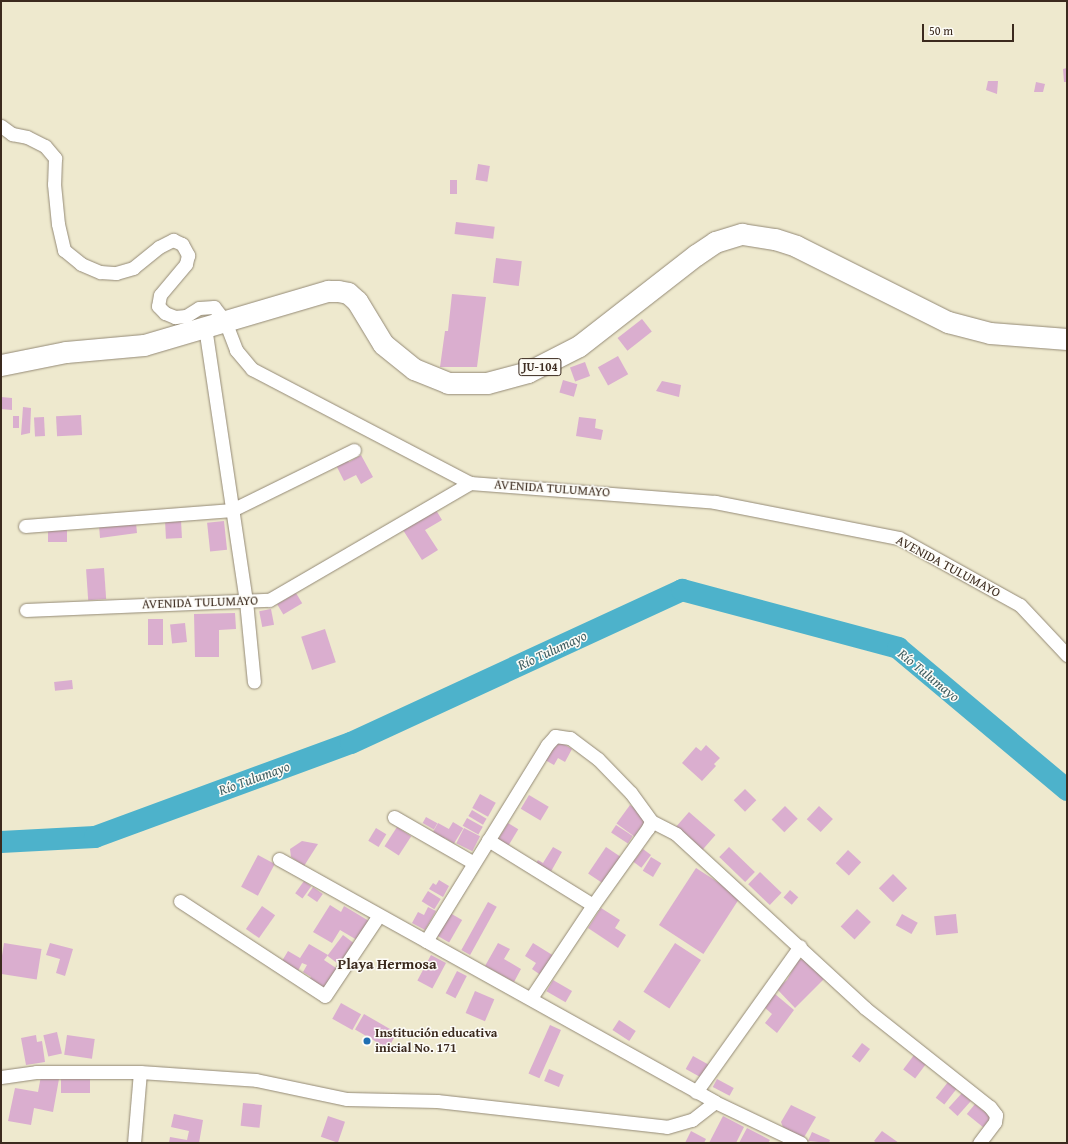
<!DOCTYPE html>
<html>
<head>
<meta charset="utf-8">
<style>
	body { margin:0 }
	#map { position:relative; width:1068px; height:1144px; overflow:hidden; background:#eee9ce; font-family:"Gentium Book Plus",serif }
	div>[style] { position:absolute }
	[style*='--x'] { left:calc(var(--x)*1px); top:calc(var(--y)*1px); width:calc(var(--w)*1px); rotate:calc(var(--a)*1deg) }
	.river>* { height:22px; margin:-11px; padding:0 11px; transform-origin:11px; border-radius:11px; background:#4db2cb }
	.building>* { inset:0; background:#daaecf; transform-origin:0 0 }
	.roads { filter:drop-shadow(0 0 1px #948a76) drop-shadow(0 0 1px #948a76) }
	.minor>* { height:13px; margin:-6.5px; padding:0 6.5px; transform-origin:6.5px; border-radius:6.5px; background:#fff }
	.primary>* { height:21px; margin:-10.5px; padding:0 10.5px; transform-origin:10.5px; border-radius:10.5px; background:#fff }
	.dots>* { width:11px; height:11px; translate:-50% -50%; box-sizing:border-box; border:2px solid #fdfcf7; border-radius:50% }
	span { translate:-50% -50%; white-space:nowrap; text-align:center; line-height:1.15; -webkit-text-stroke:3px #fdfcf7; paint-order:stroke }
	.shield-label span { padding:1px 3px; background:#fdfcf7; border:1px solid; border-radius:3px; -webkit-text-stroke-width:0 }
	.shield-label { font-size:12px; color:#3b2a1e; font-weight:700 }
	.street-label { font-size:13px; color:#3b2a1e }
	.poi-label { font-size:13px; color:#3b2a1e; font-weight:700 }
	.left { translate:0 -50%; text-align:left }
	.water-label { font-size:14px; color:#426063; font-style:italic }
	.quarter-label { font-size:15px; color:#3b2a1e; font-weight:700 }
	.frame { position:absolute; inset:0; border:2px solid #3b2a1e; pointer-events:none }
	.scale { position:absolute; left:922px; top:24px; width:92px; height:18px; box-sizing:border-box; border:2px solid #3b2a1e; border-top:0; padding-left:5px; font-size:12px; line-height:14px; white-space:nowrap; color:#3b2a1e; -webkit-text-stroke:3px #fdfcf7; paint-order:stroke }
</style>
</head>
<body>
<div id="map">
	<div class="river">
		<div style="--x:1;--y:842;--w:94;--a:-3"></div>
		<div style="--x:95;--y:837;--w:273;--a:-20.2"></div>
		<div style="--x:351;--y:743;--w:365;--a:-24.8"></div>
		<div style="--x:682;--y:590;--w:224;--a:15"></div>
		<div style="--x:898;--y:648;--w:221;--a:40"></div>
	</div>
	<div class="building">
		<div style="clip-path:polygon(1067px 68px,1067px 82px,1064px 82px,1063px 69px)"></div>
		<div style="clip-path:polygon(988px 81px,998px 81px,997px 94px,986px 90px)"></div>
		<div style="clip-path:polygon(1036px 82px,1045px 84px,1043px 92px,1034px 92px)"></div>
		<div style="left:478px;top:164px;width:12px;height:16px;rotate:9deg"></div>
		<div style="left:450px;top:180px;width:7px;height:14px"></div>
		<div style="left:456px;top:222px;width:39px;height:12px;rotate:7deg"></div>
		<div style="left:496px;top:258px;width:26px;height:25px;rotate:7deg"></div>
		<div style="clip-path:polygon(452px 294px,486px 297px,477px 367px,440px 367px,445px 331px,448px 331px)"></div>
		<div style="left:642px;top:319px;width:16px;height:31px;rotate:52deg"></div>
		<div style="left:618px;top:356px;width:21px;height:23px;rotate:61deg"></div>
		<div style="left:585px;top:362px;width:15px;height:16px;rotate:70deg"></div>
		<div style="left:563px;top:380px;width:15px;height:13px;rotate:16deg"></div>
		<div style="clip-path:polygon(662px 381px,681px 385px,679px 397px,656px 391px)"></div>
		<div style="clip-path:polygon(1px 397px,12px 398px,12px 410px,1px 409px)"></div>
		<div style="clip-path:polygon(23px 407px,31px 408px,30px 433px,21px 435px)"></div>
		<div style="left:81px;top:415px;width:20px;height:25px;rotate:87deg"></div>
		<div style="left:13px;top:416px;width:6px;height:12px"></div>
		<div style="left:44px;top:417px;width:19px;height:10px;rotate:87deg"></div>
		<div style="clip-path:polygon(579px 417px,596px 419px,595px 428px,603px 430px,601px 440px,576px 436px)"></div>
		<div style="clip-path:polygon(361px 455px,373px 477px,361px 484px,356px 475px,344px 481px,336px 465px,347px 459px,349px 462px)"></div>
		<div style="clip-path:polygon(436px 510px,442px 520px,425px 530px,438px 550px,422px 560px,403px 530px)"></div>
		<div style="left:181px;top:520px;width:18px;height:16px;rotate:87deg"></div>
		<div style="left:224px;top:521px;width:29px;height:17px;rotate:84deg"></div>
		<div style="clip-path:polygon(136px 523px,137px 533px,100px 538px,99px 525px)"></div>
		<div style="left:48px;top:528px;width:19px;height:14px"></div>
		<div style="left:104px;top:568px;width:31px;height:18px;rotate:86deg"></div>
		<div style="left:296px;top:593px;width:12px;height:22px;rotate:59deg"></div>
		<div style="left:271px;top:609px;width:16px;height:12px;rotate:79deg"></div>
		<div style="clip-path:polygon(235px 613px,236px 629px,219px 630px,219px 657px,195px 657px,194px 614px)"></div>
		<div style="left:148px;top:619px;width:15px;height:26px"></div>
		<div style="left:185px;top:623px;width:19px;height:15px;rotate:84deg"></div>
		<div style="left:325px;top:629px;width:35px;height:25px;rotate:72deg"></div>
		<div style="left:72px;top:680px;width:9px;height:18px;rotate:84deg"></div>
		<div style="clip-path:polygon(557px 740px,572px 749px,565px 762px,558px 758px,554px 765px,545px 760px)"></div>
		<div style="clip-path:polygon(706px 745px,720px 758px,714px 764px,716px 766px,702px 781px,682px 763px,696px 747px,701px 751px)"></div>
		<div style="left:745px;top:789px;width:16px;height:16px;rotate:45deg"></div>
		<div style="left:480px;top:794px;width:18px;height:16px;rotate:29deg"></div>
		<div style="left:529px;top:795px;width:23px;height:16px;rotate:31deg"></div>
		<div style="left:630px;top:805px;width:22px;height:23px;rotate:36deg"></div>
		<div style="left:785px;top:806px;width:18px;height:19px;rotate:45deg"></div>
		<div style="left:819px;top:806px;width:19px;height:18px;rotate:43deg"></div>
		<div style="left:472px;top:810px;width:17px;height:7px;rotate:31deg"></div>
		<div style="left:689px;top:812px;width:35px;height:21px;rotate:41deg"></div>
		<div style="left:426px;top:817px;width:13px;height:7px;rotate:29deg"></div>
		<div style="left:467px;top:818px;width:18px;height:9px;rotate:29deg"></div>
		<div style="left:453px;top:822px;width:12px;height:18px;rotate:31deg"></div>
		<div style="left:438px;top:823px;width:13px;height:11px;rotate:29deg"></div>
		<div style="left:508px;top:823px;width:12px;height:19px;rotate:31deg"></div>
		<div style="left:616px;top:825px;width:20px;height:9px;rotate:33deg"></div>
		<div style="left:397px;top:827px;width:17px;height:23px;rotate:33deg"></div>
		<div style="left:376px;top:828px;width:12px;height:15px;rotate:31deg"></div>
		<div style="left:464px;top:828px;width:18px;height:17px;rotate:27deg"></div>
		<div style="clip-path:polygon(302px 841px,318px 844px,304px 866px,291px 857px,290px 849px)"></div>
		<div style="clip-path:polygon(553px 847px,562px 852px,549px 875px,534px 866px,538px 860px,543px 863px)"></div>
		<div style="left:606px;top:847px;width:18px;height:32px;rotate:34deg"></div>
		<div style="left:729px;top:847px;width:36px;height:14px;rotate:44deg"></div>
		<div style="left:643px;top:849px;width:10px;height:16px;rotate:37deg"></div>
		<div style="left:848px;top:850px;width:18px;height:18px;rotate:43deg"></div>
		<div style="left:258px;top:855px;width:19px;height:36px;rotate:28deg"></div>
		<div style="left:651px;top:857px;width:12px;height:16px;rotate:31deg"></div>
		<div style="left:696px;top:868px;width:53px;height:68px;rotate:33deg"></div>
		<div style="left:760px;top:872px;width:30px;height:17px;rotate:44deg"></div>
		<div style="left:893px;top:874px;width:20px;height:20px;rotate:45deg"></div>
		<div style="clip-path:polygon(439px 880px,449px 886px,443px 897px,429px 889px,433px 883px,436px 885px)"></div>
		<div style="left:304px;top:881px;width:9px;height:15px;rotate:36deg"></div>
		<div style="left:313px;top:887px;width:12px;height:10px;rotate:35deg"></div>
		<div style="left:790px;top:890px;width:11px;height:10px;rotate:41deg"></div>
		<div style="left:428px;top:891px;width:15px;height:12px;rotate:32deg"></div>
		<div style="left:488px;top:902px;width:10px;height:55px;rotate:29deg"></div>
		<div style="clip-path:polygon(330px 905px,341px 912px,344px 906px,369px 921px,357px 940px,340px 930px,332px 943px,313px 932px)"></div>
		<div style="left:262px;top:906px;width:16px;height:28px;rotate:35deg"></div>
		<div style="clip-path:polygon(428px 907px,436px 911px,425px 930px,412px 923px,418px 912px,424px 915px)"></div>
		<div style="clip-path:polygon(601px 908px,620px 920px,615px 928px,626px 935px,618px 948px,588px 928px)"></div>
		<div style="left:857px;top:909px;width:19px;height:24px;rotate:43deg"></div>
		<div style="left:450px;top:913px;width:14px;height:26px;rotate:30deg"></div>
		<div style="left:902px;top:914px;width:18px;height:13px;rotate:29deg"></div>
		<div style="left:956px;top:914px;width:19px;height:22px;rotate:84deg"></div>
		<div style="left:343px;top:935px;width:15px;height:26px;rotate:37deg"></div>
		<div style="left:4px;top:943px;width:38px;height:31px;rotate:9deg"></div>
		<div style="clip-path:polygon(50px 943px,73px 949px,65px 976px,56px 973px,60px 959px,46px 955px)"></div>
		<div style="clip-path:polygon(498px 943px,510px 949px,504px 959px,521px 969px,514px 982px,485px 966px)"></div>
		<div style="clip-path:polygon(533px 943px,554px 956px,542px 976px,532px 969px,536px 963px,525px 956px)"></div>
		<div style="left:675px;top:943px;width:31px;height:58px;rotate:33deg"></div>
		<div style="clip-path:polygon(309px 944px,328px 955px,324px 960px,339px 970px,326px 990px,309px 980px,311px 977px,303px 972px,307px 965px,302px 963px,298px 971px,282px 961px,288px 951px,300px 958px)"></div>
		<div style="left:431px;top:955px;width:17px;height:29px;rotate:28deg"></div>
		<div style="clip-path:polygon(804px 959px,824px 979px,795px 1008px,777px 989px,787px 980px,798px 960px)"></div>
		<div style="left:457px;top:971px;width:11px;height:25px;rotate:27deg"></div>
		<div style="left:553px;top:980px;width:22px;height:13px;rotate:30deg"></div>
		<div style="left:475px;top:991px;width:21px;height:24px;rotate:23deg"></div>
		<div style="clip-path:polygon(775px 994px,794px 1010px,777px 1033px,765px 1023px,772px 1014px,764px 1007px)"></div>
		<div style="left:341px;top:1003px;width:23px;height:18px;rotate:29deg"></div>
		<div style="left:364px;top:1014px;width:38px;height:18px;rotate:30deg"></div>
		<div style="left:619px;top:1020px;width:20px;height:12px;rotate:33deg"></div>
		<div style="left:550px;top:1025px;width:12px;height:53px;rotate:24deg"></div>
		<div style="left:57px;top:1032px;width:22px;height:14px;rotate:77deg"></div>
		<div style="clip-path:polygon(36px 1035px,37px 1042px,42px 1041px,45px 1062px,26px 1065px,21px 1038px)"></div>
		<div style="left:67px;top:1035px;width:28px;height:20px;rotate:8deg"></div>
		<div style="left:862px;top:1043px;width:10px;height:17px;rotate:37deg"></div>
		<div style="left:914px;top:1055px;width:15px;height:18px;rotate:37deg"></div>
		<div style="left:693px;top:1056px;width:18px;height:15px;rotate:29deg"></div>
		<div style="left:549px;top:1069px;width:16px;height:13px;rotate:22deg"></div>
		<div style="clip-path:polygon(41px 1076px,59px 1079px,53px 1112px,34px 1108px,31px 1125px,8px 1121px,15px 1088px,38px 1092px)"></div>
		<div style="left:61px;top:1079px;width:29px;height:14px"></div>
		<div style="left:717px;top:1079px;width:19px;height:9px;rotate:28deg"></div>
		<div style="left:948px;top:1082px;width:11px;height:20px;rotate:38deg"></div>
		<div style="left:962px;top:1093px;width:12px;height:20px;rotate:42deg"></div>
		<div style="left:243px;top:1103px;width:19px;height:23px;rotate:6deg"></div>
		<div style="left:975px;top:1104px;width:21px;height:13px;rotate:39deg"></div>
		<div style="clip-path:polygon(791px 1105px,816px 1117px,803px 1139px,783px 1127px,781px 1122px)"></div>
		<div style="clip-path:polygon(174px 1114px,203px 1120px,199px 1143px,169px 1143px,170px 1137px,187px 1140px,189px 1131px,171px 1127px)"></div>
		<div style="left:328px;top:1116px;width:18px;height:22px;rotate:19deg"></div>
		<div style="clip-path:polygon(723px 1116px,744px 1127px,736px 1143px,709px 1143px)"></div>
		<div style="clip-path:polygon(747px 1128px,770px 1140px,768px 1143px,739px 1143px)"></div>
		<div style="clip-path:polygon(691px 1131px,706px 1139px,704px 1143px,685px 1143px)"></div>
		<div style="clip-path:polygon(882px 1131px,899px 1143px,877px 1143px,874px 1141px)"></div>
		<div style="clip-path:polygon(812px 1132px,830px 1140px,829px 1143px,808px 1141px)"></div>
	</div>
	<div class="roads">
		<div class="minor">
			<div style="--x:1;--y:126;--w:14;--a:36"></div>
			<div style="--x:12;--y:134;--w:15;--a:11"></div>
			<div style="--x:27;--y:137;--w:20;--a:27"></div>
			<div style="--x:45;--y:146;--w:16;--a:50"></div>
			<div style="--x:55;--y:158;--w:26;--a:92"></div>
			<div style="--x:54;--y:184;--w:40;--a:84.3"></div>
			<div style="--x:58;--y:224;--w:27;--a:77"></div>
			<div style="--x:64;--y:250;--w:22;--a:39"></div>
			<div style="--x:81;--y:264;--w:21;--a:23"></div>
			<div style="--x:100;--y:272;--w:16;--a:4"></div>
			<div style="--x:116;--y:273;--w:18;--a:-16"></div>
			<div style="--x:133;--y:268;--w:33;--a:-39"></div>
			<div style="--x:159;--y:247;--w:16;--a:-27"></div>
			<div style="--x:173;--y:240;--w:10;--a:24"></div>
			<div style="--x:182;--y:244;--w:13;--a:61"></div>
			<div style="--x:188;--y:255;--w:9;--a:103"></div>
			<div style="--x:186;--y:264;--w:40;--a:130"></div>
			<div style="--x:160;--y:295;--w:11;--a:100"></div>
			<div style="--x:158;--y:306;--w:10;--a:45"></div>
			<div style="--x:165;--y:313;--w:11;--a:22"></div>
			<div style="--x:175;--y:317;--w:11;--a:-5"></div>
			<div style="--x:186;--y:316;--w:15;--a:-32"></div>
			<div style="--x:199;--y:308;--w:15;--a:-4"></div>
			<div style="--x:214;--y:307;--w:18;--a:52"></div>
			<div style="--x:225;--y:321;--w:31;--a:69"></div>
			<div style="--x:236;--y:350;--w:25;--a:50"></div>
			<div style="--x:252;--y:369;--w:246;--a:27.6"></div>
			<div style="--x:205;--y:327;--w:277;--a:81.5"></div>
			<div style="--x:246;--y:601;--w:81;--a:84.4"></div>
			<div style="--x:25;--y:526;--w:208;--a:-4.4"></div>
			<div style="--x:232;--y:510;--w:136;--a:-26.2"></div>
			<div style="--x:26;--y:610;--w:243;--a:-2.4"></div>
			<div style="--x:269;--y:600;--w:233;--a:-30.2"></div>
			<div style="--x:470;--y:483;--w:246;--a:4.4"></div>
			<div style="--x:715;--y:502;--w:187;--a:11.1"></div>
			<div style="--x:899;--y:538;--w:138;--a:29"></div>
			<div style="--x:1020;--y:605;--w:69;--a:46.8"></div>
			<div style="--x:394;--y:817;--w:92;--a:29.9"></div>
			<div style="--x:651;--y:821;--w:28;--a:27"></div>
			<div style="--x:676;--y:834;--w:257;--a:42.6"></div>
			<div style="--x:865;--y:1008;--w:159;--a:38.4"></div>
			<div style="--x:990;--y:1107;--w:10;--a:53"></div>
			<div style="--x:996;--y:1115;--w:7;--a:98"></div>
			<div style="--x:995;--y:1122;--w:26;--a:127"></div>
			<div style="--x:488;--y:840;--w:123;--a:31.8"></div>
			<div style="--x:279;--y:859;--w:499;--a:29.1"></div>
			<div style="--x:180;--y:901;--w:173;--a:33.2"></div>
			<div style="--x:325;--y:996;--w:97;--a:-56.3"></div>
			<div style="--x:426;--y:941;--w:230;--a:-58.3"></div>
			<div style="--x:547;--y:745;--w:12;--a:-48"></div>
			<div style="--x:555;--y:736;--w:15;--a:8"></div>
			<div style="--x:570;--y:738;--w:35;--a:37"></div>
			<div style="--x:598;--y:759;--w:47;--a:45.9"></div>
			<div style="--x:631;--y:793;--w:34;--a:54"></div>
			<div style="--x:651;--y:821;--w:8;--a:113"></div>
			<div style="--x:648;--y:828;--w:95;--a:125.5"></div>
			<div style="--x:593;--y:905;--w:112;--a:123.7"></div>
			<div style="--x:1;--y:1077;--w:35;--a:-8"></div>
			<div style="--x:36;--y:1072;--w:104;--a:0"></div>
			<div style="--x:140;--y:1072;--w:116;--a:3.9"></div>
			<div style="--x:256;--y:1080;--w:93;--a:11.8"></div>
			<div style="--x:347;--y:1099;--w:90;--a:1.3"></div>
			<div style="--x:437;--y:1101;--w:231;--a:6.4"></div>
			<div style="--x:667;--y:1127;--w:26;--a:-16"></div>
			<div style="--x:692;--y:1120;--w:29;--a:-38"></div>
			<div style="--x:715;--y:1102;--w:95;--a:25.5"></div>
			<div style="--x:696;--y:1092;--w:179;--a:-54.5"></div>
			<div style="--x:134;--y:1143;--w:71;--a:-85.2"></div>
		</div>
		<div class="primary">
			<div style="--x:1;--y:365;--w:66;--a:-11.3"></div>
			<div style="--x:66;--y:352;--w:78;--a:-5.1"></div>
			<div style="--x:144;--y:345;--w:192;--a:-16.4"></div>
			<div style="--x:328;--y:291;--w:10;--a:0"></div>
			<div style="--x:338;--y:291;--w:10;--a:11"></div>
			<div style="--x:348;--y:293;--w:12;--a:42"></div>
			<div style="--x:357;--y:301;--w:50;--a:58.8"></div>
			<div style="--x:383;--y:344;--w:40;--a:39"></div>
			<div style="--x:414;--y:369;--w:37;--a:22"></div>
			<div style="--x:448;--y:383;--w:39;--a:0"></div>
			<div style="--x:487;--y:383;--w:42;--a:-15"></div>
			<div style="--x:528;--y:372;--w:57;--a:-27"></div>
			<div style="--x:579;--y:346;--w:148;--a:-37.9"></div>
			<div style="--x:696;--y:255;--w:23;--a:-34"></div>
			<div style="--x:715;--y:242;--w:28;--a:-17"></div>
			<div style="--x:742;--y:234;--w:33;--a:9"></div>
			<div style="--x:775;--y:239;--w:22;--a:18"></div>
			<div style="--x:796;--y:246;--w:170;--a:26.6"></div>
			<div style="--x:948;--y:322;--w:43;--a:14.7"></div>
			<div style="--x:990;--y:333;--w:77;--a:4.5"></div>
		</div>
	</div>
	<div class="dots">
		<div style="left:367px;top:1041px;background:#1f6fb2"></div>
	</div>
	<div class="shield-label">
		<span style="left:540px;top:367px">JU-104</span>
	</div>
	<div class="street-label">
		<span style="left:552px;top:489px;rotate:4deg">AVENIDA TULUMAYO</span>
		<span style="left:948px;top:567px;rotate:28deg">AVENIDA TULUMAYO</span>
		<span style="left:200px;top:603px;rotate:-2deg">AVENIDA TULUMAYO</span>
	</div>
	<div class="poi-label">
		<span class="left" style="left:375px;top:1041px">Institución educativa<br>inicial No. 171</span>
	</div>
	<div class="water-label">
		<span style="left:552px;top:650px;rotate:-25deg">Río Tulumayo</span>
		<span style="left:929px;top:675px;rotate:39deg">Río Tulumayo</span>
		<span style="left:254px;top:778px;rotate:-20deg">Río Tulumayo</span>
	</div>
	<div class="quarter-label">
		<span style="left:387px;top:964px">Playa Hermosa</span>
	</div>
	<div class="frame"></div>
	<div class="scale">50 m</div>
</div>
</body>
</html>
